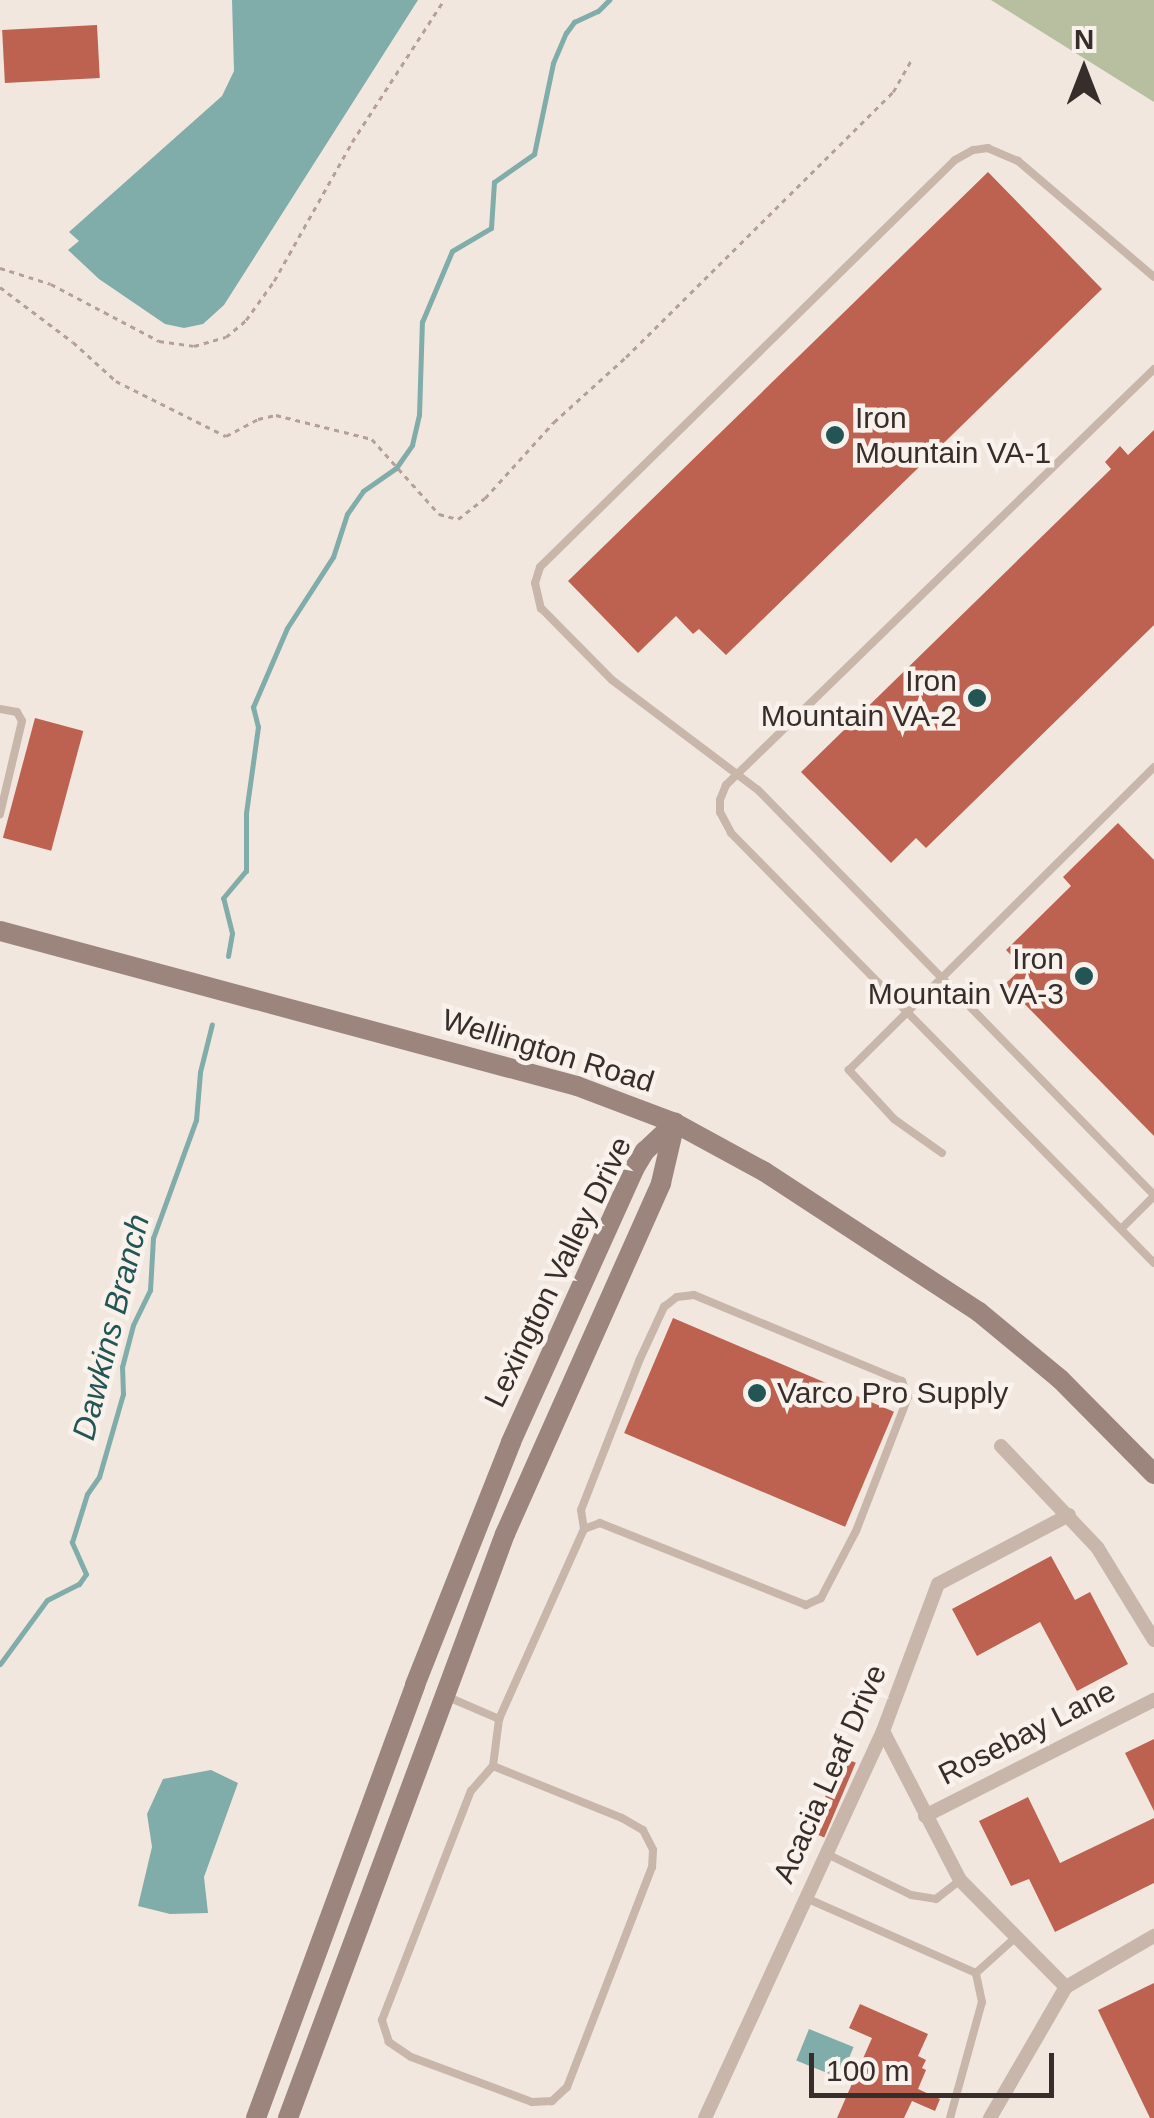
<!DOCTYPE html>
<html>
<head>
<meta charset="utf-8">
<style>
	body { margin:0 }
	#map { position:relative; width:1154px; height:2118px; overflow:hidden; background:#f1e7df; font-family:Helvetica,sans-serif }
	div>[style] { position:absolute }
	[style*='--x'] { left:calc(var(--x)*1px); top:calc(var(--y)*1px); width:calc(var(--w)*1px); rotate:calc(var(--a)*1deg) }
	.green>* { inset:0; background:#b7bfa0 }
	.water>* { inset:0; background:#80acaa; transform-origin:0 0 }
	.stream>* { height:5px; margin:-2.5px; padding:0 2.5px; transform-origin:2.5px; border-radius:2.5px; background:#80acaa }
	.building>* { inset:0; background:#bd6151; transform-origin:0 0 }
	.path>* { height:2.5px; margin-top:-1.25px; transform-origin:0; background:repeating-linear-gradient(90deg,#b4a096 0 5px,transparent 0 10px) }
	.lane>* { height:8px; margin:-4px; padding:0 4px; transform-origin:4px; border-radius:4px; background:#c8b6ab }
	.street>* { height:14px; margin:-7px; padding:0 7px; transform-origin:7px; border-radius:7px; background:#c8b6ab }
	.secondary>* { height:20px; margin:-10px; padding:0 10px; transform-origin:10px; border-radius:10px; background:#9c857d }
	.dots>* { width:28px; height:28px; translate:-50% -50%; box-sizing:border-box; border:5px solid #f9f1eb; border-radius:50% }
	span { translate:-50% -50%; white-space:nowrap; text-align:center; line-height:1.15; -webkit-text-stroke:9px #f9f1eb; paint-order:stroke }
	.poi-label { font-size:30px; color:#372d2a }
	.left { translate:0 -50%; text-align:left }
	.right { translate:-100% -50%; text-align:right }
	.street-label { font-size:30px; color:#372d2a }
	.water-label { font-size:32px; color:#225554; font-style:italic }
	.north { position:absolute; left:1034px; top:20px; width:100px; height:100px; -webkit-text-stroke:8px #f9f1eb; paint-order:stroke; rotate:0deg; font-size:28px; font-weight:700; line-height:40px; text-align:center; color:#372d2a }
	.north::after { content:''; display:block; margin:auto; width:35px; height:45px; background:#372d2a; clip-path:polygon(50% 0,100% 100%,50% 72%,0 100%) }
	.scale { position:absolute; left:809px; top:2053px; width:245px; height:45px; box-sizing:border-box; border:5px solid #372d2a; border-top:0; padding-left:12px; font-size:30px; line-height:35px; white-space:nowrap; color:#372d2a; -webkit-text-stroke:8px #f9f1eb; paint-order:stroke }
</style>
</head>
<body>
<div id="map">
	<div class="green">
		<div style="clip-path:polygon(991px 0,1154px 0,1154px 102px)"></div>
	</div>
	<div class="water">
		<div style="clip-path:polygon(232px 0,418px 0,224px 305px,203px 324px,184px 328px,165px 324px,99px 279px,68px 250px,79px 241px,69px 232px,222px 96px,234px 71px)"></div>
		<div style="clip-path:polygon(211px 1770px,238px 1783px,204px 1877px,208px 1913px,170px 1914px,138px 1906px,152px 1847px,147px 1814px,163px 1779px)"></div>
		<div style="left:809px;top:2029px;width:48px;height:34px;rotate:22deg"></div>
	</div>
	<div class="stream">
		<div style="--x:228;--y:956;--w:23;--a:-80"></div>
		<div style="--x:232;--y:933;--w:36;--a:-104"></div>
		<div style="--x:223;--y:898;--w:35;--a:-50"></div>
		<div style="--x:246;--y:871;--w:58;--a:-90"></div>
		<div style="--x:246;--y:813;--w:87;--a:-82.1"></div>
		<div style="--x:258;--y:727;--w:21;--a:-104"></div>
		<div style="--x:253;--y:707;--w:86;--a:-66.7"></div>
		<div style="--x:287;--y:628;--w:85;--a:-57.1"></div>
		<div style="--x:333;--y:557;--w:45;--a:-72"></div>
		<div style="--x:347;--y:514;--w:28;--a:-55"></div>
		<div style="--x:363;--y:491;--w:40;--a:-34.9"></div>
		<div style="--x:396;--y:468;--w:28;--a:-55"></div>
		<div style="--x:412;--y:445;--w:31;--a:-77"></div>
		<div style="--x:419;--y:415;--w:93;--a:-88.2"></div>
		<div style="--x:422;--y:322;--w:77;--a:-67.1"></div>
		<div style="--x:452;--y:251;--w:45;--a:-30.5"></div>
		<div style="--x:491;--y:228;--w:46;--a:-86.3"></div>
		<div style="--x:494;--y:182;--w:49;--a:-35"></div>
		<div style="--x:534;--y:154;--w:93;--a:-78.2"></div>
		<div style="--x:553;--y:63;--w:33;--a:-67"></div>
		<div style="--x:566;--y:33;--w:14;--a:-54"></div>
		<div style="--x:574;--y:22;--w:26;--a:-25"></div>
		<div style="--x:598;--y:11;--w:16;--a:-45"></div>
		<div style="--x:0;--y:1664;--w:79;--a:-53.7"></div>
		<div style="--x:47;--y:1600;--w:36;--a:-27"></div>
		<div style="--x:79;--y:1584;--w:12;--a:-55"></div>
		<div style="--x:86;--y:1574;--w:35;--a:-114"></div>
		<div style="--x:72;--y:1542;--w:50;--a:-72.6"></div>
		<div style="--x:87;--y:1494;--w:21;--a:-55"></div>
		<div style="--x:99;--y:1477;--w:86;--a:-73.9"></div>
		<div style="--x:123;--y:1394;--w:27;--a:-92"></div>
		<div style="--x:122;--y:1367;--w:43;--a:-75.3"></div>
		<div style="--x:133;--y:1325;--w:39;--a:-64"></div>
		<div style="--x:150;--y:1290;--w:52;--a:-86.7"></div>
		<div style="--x:153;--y:1238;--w:126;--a:-70"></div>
		<div style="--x:196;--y:1120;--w:48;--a:-85.2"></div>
		<div style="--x:200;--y:1072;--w:49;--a:-76"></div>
	</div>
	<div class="building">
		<div style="left:97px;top:25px;width:53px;height:95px;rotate:87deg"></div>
		<div style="clip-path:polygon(988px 172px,1102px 289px,726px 655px,699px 629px,693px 634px,676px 616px,638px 653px,568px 581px)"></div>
		<div style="clip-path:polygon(1154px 430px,1154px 625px,926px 848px,916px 838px,891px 863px,801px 772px,1111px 469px,1105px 462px,1120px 446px,1128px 455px)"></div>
		<div style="left:35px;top:718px;width:50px;height:124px;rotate:15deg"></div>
		<div style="clip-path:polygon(1118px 823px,1154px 860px,1154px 1136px,1005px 984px,1023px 967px,1006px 950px,1071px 886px,1063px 877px)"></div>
		<div style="left:673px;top:1318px;width:240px;height:125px;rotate:23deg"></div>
		<div style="clip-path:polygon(1051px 1556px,1075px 1600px,1090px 1592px,1128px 1664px,1077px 1691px,1040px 1622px,977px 1656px,952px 1609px)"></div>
		<div style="clip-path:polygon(1154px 1739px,1154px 1811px,1125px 1753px)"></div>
		<div style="left:842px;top:1757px;width:15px;height:81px;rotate:23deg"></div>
		<div style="clip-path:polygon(1028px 1797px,1060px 1863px,1154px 1818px,1154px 1883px,1055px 1932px,1029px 1879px,1011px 1886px,979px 1821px)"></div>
		<div style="clip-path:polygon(1154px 1983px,1154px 2118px,1150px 2118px,1098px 2010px)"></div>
		<div style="clip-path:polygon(860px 2004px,928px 2034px,918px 2056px,926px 2060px,922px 2068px,926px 2070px,918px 2089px,940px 2099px,935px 2111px,912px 2101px,904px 2118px,837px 2118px,872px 2038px,849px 2028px)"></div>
	</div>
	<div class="path">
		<div style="--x:0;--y:268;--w:53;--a:17.4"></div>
		<div style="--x:51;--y:284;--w:122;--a:27.8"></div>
		<div style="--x:159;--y:341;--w:35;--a:8"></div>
		<div style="--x:194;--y:346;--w:33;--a:-16"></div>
		<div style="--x:226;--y:337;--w:26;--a:-40"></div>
		<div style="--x:246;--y:320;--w:48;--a:-54.3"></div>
		<div style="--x:274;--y:281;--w:159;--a:-60.7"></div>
		<div style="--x:352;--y:142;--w:169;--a:-57.1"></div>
		<div style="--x:0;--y:287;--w:91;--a:37"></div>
		<div style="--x:73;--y:342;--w:58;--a:42.2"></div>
		<div style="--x:116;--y:381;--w:123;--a:26.6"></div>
		<div style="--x:226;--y:436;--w:36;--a:-28"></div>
		<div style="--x:258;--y:419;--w:18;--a:-13"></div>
		<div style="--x:276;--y:415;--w:99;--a:14"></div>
		<div style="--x:372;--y:439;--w:101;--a:48.2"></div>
		<div style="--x:439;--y:514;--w:20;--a:15"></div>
		<div style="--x:458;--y:519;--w:34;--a:-38"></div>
		<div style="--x:485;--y:498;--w:103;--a:-47.8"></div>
		<div style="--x:554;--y:422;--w:97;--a:-42.1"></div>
		<div style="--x:626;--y:357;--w:376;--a:-44.8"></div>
		<div style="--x:893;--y:92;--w:40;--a:-60.3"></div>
	</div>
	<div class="lane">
		<div style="--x:1154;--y:277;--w:179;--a:-139.5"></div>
		<div style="--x:1018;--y:161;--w:33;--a:-157"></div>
		<div style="--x:988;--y:148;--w:15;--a:172"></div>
		<div style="--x:973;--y:150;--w:21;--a:151"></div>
		<div style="--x:955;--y:160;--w:581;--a:135.56"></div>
		<div style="--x:540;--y:567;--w:17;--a:107"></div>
		<div style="--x:535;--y:583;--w:26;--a:77"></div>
		<div style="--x:541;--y:608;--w:101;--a:45.4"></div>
		<div style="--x:612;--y:680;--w:183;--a:37"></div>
		<div style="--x:758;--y:790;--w:566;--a:45.64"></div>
		<div style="--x:1154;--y:369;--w:597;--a:135.81"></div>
		<div style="--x:726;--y:785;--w:16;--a:112"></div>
		<div style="--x:720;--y:800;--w:12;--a:90"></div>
		<div style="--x:720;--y:812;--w:24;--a:62"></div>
		<div style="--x:731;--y:833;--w:603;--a:45.47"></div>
		<div style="--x:0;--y:709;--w:17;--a:10"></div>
		<div style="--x:17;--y:712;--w:10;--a:61"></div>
		<div style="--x:22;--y:721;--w:96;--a:103.3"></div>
		<div style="--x:942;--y:1153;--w:59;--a:-144.7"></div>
		<div style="--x:894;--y:1119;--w:67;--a:-132.6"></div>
		<div style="--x:849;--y:1070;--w:430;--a:-44.8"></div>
		<div style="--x:1121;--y:1229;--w:47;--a:-45"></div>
		<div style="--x:448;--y:1697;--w:56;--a:23.3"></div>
		<div style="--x:499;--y:1719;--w:208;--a:-65.9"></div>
		<div style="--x:584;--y:1529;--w:19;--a:-99"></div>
		<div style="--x:581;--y:1510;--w:160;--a:-68.7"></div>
		<div style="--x:639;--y:1361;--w:60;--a:-65.2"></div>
		<div style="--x:664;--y:1307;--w:16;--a:-38"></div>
		<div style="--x:677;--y:1297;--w:17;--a:-7"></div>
		<div style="--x:694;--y:1295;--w:225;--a:22.5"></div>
		<div style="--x:902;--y:1381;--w:17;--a:69"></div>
		<div style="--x:908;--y:1397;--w:144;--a:111.2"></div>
		<div style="--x:856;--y:1531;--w:76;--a:117.6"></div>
		<div style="--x:821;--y:1598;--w:17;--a:155"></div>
		<div style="--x:806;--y:1605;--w:222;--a:-158.3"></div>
		<div style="--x:600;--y:1523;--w:17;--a:159"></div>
		<div style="--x:493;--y:1766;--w:139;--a:22"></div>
		<div style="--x:622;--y:1818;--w:24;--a:30"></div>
		<div style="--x:643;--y:1830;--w:22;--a:63"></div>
		<div style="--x:653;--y:1850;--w:17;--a:93"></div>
		<div style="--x:652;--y:1867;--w:236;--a:111.1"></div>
		<div style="--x:567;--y:2087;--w:21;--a:137"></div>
		<div style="--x:552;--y:2101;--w:20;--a:177"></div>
		<div style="--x:532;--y:2102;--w:129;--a:-159.6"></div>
		<div style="--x:411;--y:2057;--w:27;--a:-146"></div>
		<div style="--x:389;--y:2042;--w:23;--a:-108"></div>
		<div style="--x:382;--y:2020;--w:246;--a:-68.8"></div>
		<div style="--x:471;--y:1791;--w:33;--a:-49"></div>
		<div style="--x:493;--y:1766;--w:47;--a:-82.7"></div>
		<div style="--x:827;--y:1854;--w:93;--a:26"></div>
		<div style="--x:911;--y:1895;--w:25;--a:9"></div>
		<div style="--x:936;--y:1899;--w:31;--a:-38"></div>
		<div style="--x:806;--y:1898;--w:186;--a:23.8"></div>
		<div style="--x:950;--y:2118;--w:120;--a:-74.6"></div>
		<div style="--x:982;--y:2002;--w:30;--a:-102"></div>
		<div style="--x:976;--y:1973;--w:54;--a:-42"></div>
	</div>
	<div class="street">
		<div style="--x:1001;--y:1446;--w:139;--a:46.5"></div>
		<div style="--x:1097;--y:1547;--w:109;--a:58.5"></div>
		<div style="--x:883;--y:1731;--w:168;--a:62.7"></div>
		<div style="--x:960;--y:1880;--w:151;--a:45.3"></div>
		<div style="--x:925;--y:1816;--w:257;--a:-26.9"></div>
		<div style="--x:705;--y:2118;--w:426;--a:-65.3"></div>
		<div style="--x:883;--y:1731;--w:157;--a:-69.5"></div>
		<div style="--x:938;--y:1584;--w:148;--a:-27.8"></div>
		<div style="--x:990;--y:2118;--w:151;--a:-59.9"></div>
		<div style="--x:1066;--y:1987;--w:102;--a:-30.1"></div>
	</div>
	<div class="secondary">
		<div style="--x:0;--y:931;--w:597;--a:15.04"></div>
		<div style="--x:577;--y:1086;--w:105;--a:20.7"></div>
		<div style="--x:675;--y:1123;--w:102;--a:28.6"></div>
		<div style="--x:765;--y:1172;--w:256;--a:33.2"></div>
		<div style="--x:979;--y:1312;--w:105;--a:39.6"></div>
		<div style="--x:1060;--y:1379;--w:134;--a:45.3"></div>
		<div style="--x:256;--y:2118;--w:461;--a:-69.8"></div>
		<div style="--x:415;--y:1685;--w:261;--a:-68.4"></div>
		<div style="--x:511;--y:1442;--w:299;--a:-65.7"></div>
		<div style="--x:634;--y:1169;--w:21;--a:-59"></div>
		<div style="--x:645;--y:1151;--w:41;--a:-43"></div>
		<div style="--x:288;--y:2118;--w:623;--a:-69.62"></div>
		<div style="--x:505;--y:1534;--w:384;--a:-66"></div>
		<div style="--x:661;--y:1183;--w:62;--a:-76.9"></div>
	</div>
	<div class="dots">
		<div style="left:835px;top:435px;background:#225554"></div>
		<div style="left:977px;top:698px;background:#225554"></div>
		<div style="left:1084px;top:976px;background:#225554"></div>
		<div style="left:757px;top:1393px;background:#225554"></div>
	</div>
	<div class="poi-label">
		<span class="left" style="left:855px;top:435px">Iron<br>Mountain VA-1</span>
		<span class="right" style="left:957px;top:698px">Iron<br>Mountain VA-2</span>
		<span class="right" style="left:1064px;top:976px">Iron<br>Mountain VA-3</span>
		<span class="left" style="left:777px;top:1393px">Varco Pro Supply</span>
	</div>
	<div class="street-label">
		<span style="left:548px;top:1051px;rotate:17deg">Wellington Road</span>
		<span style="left:558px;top:1272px;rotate:-64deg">Lexington Valley Drive</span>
		<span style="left:1027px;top:1733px;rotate:-27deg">Rosebay Lane</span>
		<span style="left:830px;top:1774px;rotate:-66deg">Acacia Leaf Drive</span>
	</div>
	<div class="water-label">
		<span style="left:111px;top:1327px;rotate:-76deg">Dawkins Branch</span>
	</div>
	<div class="north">N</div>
	<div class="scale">100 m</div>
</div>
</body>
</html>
